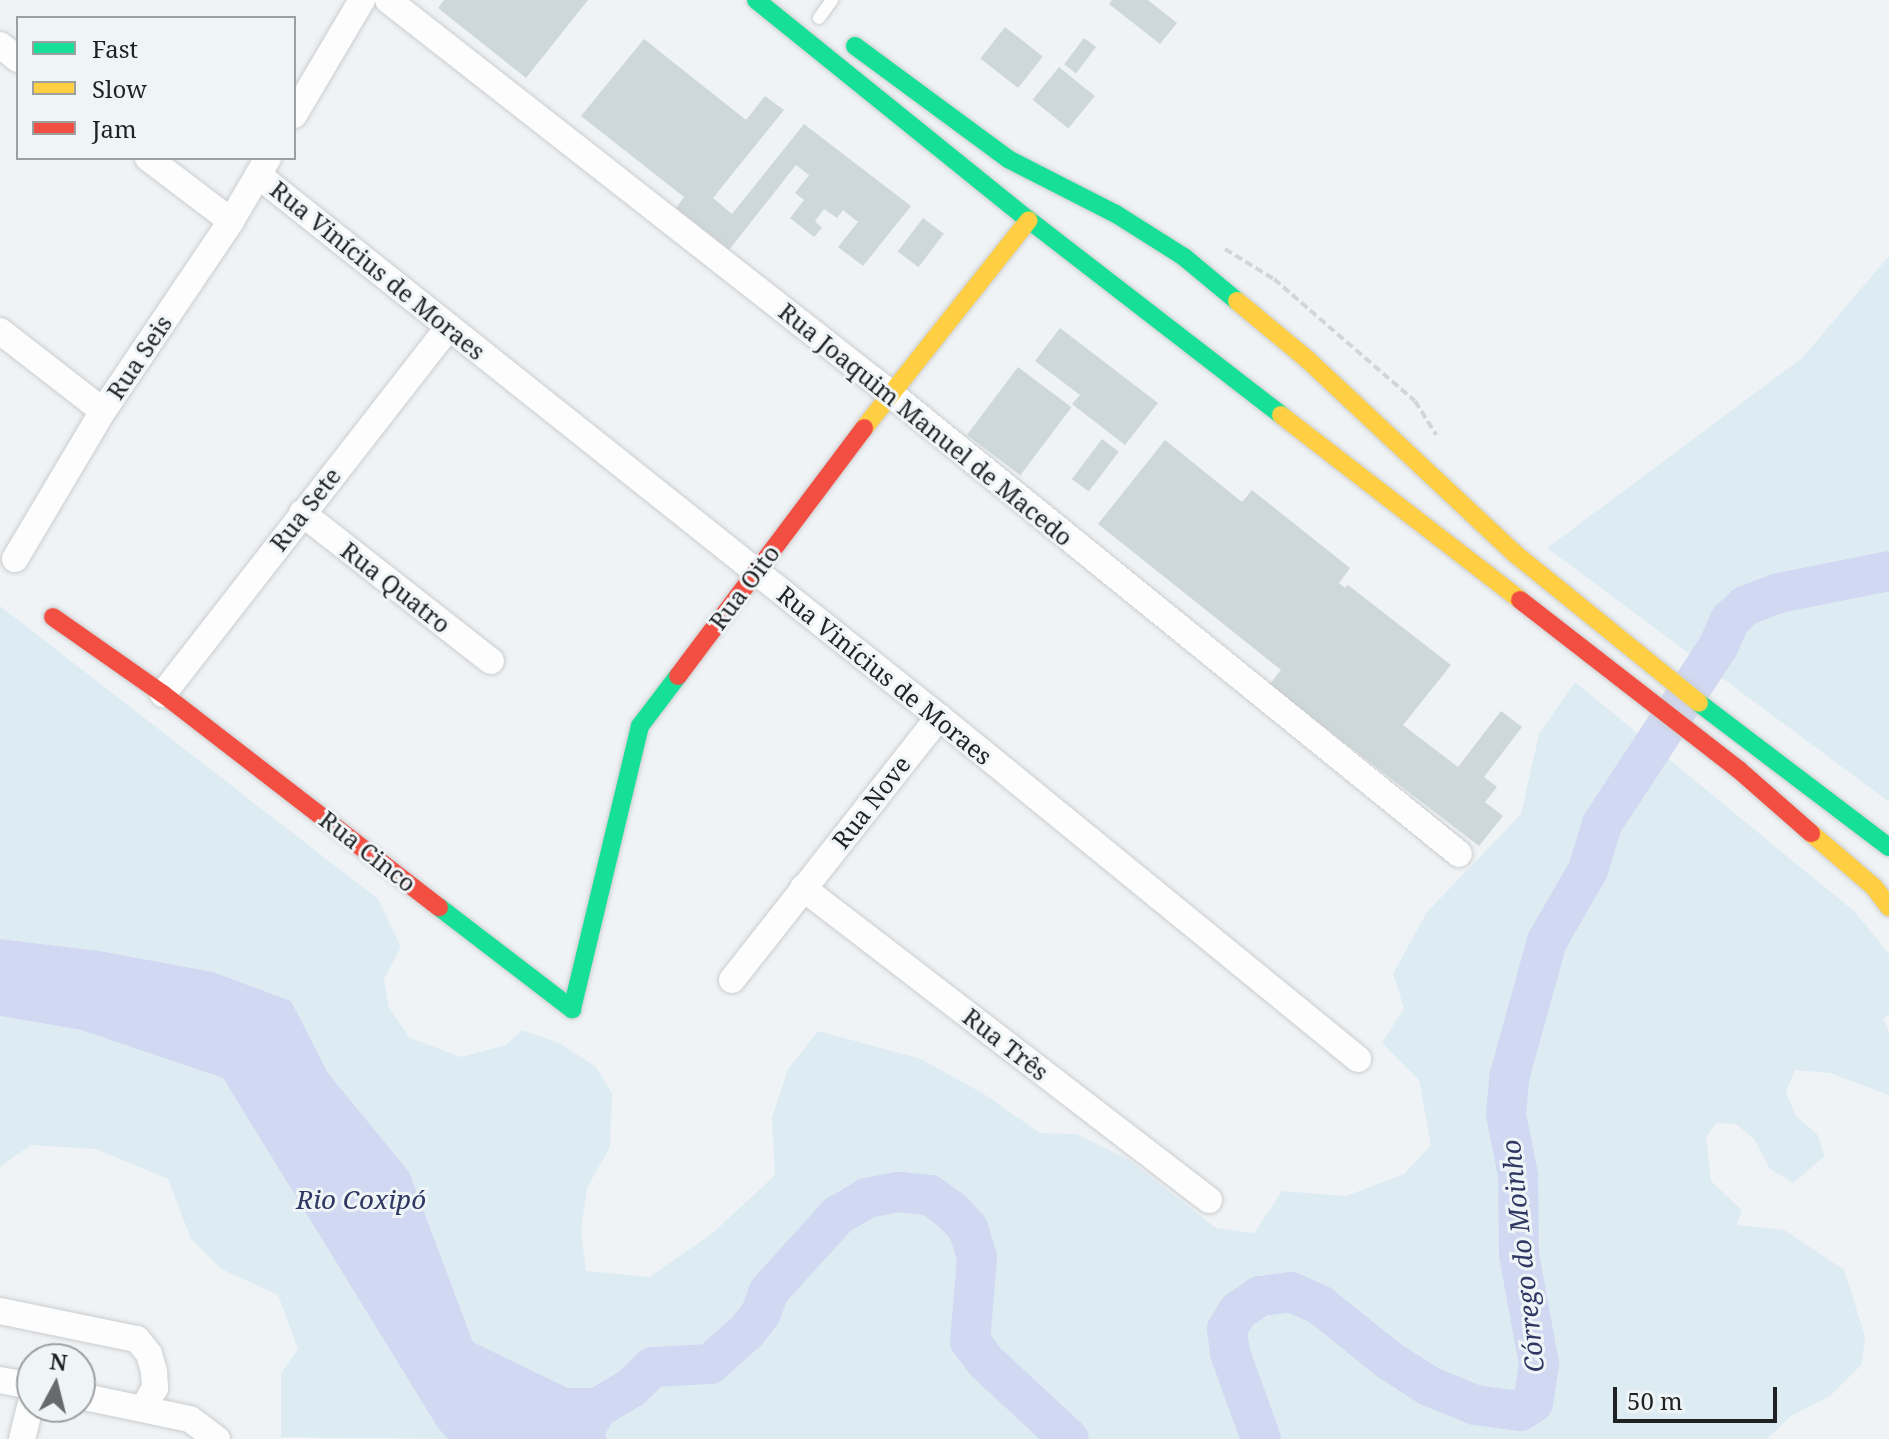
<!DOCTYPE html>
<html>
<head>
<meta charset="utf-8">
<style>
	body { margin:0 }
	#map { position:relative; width:1889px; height:1439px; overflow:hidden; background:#f0f3f5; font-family:"Noto Serif",serif }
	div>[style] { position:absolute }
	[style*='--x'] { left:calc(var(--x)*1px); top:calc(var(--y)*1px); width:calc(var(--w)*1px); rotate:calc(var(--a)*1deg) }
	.green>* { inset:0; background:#ddecf3 }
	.water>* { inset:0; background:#d1d8f1 }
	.river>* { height:40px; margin:-20px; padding:0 20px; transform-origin:20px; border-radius:20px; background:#d1d8f1 }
	.building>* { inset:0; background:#ced8da; transform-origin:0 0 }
	.path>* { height:4px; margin-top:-2px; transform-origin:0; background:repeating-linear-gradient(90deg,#d5d5d6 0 8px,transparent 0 12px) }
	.roads { filter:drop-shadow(0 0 2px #cbcdcf) drop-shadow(0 0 2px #cbcdcf) }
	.lane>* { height:12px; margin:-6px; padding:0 6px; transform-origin:6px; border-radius:6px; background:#fdfdfe }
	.street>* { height:26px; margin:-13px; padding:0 13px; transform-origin:13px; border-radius:13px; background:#fdfdfe }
	.fast>* { height:18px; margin:-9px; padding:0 9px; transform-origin:9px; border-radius:9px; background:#16e098 }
	.slow>* { height:18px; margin:-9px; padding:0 9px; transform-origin:9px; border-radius:9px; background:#ffcf43 }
	.jam>* { height:18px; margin:-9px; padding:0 9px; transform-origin:9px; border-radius:9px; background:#f24e42 }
	span { translate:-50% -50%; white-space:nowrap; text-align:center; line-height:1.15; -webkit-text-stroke:6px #eff4f6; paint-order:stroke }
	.street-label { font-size:24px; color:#1f2122 }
	.water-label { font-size:26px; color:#2f3763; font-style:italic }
	.legend { position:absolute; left:16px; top:16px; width:280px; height:144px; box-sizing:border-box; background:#eff4f6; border:2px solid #9ca0a1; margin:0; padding:10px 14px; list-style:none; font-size:24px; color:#1f2122 }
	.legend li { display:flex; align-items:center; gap:16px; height:40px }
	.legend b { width:40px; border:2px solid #9ca0a1 }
	.north { position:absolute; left:16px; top:1343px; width:80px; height:80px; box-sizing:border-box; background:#eff4f6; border:2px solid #9ca0a1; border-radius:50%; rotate:7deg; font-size:22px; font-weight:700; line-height:32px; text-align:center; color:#1f2122 }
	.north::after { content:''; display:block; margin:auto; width:28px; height:36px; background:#686a6c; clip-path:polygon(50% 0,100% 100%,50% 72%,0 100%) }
	.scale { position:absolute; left:1613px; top:1387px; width:164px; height:36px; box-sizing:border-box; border:4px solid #1f2122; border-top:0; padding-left:10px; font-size:24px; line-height:28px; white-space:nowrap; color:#1f2122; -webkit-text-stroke:6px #eff4f6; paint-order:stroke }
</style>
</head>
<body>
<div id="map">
	<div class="green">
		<div style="clip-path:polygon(1889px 256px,1889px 802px,1547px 548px,1802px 358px)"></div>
		<div style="clip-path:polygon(0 606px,378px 899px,401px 947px,384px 979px,389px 1008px,410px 1038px,461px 1057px,506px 1045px,522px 1030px,559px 1043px,596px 1067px,612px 1093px,610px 1147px,587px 1188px,581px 1230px,586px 1271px,650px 1277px,715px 1231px,775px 1175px,772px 1117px,788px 1069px,818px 1031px,921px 1059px,984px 1094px,1040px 1133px,1077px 1134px,1129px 1160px,1216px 1228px,1254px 1233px,1282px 1191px,1346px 1196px,1404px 1174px,1431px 1145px,1419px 1080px,1382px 1043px,1404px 1008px,1393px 974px,1427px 912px,1521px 814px,1539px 734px,1575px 682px,1855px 912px,1889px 954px,1889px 1015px,1883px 1019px,1889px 1032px,1889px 1095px,1830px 1073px,1795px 1070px,1786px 1092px,1796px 1116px,1817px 1134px,1825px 1156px,1793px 1183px,1770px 1169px,1754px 1139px,1736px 1124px,1716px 1123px,1706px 1137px,1711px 1181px,1742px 1210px,1737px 1225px,1784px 1230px,1844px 1270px,1865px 1336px,1862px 1364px,1830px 1396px,1791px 1416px,1767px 1439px,607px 1439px,605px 1435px,631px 1388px,568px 1388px,473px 1342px,409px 1172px,328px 1073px,291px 1001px,213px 972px,100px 951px,0 939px)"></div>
		<div style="clip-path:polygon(0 1016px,81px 1030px,223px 1078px,438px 1428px,448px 1439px,281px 1437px,281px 1373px,298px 1349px,278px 1295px,221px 1269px,191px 1239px,168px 1179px,96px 1149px,31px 1145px,0 1167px)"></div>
	</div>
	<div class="water">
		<div style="clip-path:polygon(0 939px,100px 951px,213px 972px,291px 1001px,328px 1073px,409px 1172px,473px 1342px,568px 1388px,631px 1388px,605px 1435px,607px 1439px,448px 1439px,438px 1428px,223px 1078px,81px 1030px,0 1016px)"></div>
	</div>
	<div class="river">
		<div style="--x:554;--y:1439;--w:11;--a:-5"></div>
		<div style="--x:565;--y:1438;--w:35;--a:-46"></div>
		<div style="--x:589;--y:1413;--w:49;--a:-30.8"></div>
		<div style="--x:631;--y:1388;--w:30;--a:-44"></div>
		<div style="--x:653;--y:1367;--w:57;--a:-3"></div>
		<div style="--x:710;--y:1364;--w:50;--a:-41.7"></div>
		<div style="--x:747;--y:1331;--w:23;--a:-52"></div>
		<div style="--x:761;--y:1313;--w:23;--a:-70"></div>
		<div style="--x:769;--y:1291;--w:103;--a:-47.8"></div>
		<div style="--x:838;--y:1215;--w:34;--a:-30"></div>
		<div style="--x:867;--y:1198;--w:33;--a:-11"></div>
		<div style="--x:899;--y:1192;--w:31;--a:6"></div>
		<div style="--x:930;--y:1195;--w:26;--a:36"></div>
		<div style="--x:951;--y:1210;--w:25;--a:47"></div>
		<div style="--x:968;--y:1228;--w:31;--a:73"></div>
		<div style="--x:977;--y:1258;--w:83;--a:94.8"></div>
		<div style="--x:970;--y:1341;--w:26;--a:53"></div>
		<div style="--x:986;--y:1362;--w:113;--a:42.9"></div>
		<div style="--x:1261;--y:1439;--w:91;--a:-109.8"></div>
		<div style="--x:1230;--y:1353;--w:24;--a:-97"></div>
		<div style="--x:1227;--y:1329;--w:21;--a:-59"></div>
		<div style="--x:1238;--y:1311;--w:27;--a:-34"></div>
		<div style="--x:1260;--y:1296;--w:31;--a:-7"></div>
		<div style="--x:1291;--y:1292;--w:32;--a:24"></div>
		<div style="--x:1320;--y:1305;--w:90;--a:38.7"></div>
		<div style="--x:1390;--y:1361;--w:46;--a:32.7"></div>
		<div style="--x:1429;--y:1386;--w:50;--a:22.4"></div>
		<div style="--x:1475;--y:1405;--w:45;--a:7.6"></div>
		<div style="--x:1520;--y:1411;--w:15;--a:-32"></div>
		<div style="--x:1533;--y:1403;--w:39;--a:-81"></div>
		<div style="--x:1539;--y:1364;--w:111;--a:-100.4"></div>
		<div style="--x:1519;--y:1255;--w:80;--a:-90.7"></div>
		<div style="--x:1518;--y:1175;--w:61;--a:-101.3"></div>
		<div style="--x:1506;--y:1115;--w:37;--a:-85"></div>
		<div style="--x:1509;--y:1078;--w:142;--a:-74.5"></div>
		<div style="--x:1547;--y:941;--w:82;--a:-60"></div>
		<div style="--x:1588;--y:870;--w:48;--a:-73.1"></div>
		<div style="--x:1602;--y:824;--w:212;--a:-56.8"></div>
		<div style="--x:1718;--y:647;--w:30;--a:-66"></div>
		<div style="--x:1730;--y:620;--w:21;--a:-43"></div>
		<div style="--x:1745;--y:606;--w:36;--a:-21"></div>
		<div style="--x:1779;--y:593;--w:112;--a:-11.3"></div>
	</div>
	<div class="building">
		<div style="clip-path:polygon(444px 0,588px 0,526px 78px,438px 8px)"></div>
		<div style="clip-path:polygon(1112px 0,1148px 0,1177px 23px,1160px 44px,1109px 4px)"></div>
		<div style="left:1005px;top:27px;width:48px;height:40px;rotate:38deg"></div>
		<div style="left:1084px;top:38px;width:15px;height:33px;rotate:37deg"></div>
		<div style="clip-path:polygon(644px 39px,746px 120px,765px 96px,784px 110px,713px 198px,732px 214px,804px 124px,911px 206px,863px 266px,838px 247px,858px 222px,843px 210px,837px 218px,824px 209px,815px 221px,822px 228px,814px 237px,790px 218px,804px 200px,795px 193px,809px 175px,796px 165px,729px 250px,676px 208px,684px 197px,581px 116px)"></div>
		<div style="left:1059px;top:67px;width:46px;height:42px;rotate:39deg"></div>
		<div style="left:923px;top:218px;width:26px;height:42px;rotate:37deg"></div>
		<div style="clip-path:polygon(1060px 328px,1158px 403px,1125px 445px,1072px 404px,1080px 395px,1035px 361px)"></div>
		<div style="left:1018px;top:367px;width:67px;height:85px;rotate:37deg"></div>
		<div style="left:1102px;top:439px;width:21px;height:50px;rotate:37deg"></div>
		<div style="clip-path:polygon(1165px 440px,1242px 502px,1252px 490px,1350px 568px,1339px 583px,1345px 588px,1348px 585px,1451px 665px,1403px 725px,1458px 767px,1501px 711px,1522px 727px,1484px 777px,1497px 787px,1485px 802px,1503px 816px,1479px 846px,1269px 685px,1281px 670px,1098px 524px)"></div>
	</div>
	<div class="path">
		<div style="--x:1225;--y:249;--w:57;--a:31.5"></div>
		<div style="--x:1274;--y:279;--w:186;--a:40.9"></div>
		<div style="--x:1415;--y:401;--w:40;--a:58"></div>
	</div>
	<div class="roads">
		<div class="lane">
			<div style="--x:819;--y:18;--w:22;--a:-54"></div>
		</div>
		<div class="street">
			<div style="--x:388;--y:0;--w:638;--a:38.06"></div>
			<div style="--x:890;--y:393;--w:732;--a:39.01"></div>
			<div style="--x:0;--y:45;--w:23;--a:38"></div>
			<div style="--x:294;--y:115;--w:134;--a:-59.4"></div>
			<div style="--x:148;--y:158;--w:104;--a:37.2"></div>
			<div style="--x:258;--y:175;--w:870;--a:38.52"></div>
			<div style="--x:939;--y:717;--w:541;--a:39.22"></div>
			<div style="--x:0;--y:331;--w:130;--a:37.8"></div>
			<div style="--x:302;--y:513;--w:240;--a:38.1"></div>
			<div style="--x:15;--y:559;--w:172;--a:-59.3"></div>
			<div style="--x:103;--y:411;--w:229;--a:-56"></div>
			<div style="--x:231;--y:221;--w:73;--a:-59.6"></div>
			<div style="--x:163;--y:694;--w:465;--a:-52.1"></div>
			<div style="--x:803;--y:888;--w:512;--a:37.54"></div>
			<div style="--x:732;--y:980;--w:335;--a:-51.8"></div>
			<div style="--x:0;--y:1311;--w:140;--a:11.6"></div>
			<div style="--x:137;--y:1339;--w:19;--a:51"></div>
			<div style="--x:149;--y:1354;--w:19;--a:74"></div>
			<div style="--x:154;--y:1372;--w:16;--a:86"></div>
			<div style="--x:155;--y:1388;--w:24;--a:120"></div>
			<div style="--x:0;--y:1380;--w:33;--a:11"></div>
			<div style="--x:80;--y:1396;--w:112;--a:11.8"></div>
			<div style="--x:190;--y:1419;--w:34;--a:37"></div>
			<div style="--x:22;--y:1439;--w:41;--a:-76"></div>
		</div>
		<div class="fast">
			<div style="--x:756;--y:0;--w:351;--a:38.9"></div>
			<div style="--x:1029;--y:220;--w:319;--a:37.7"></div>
			<div style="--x:855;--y:46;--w:190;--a:36.4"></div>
			<div style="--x:1008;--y:159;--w:121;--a:27"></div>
			<div style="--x:1116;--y:214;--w:80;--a:32.3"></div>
			<div style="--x:1184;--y:257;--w:69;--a:39.7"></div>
			<div style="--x:1699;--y:703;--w:238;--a:37.2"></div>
			<div style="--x:439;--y:907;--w:168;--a:37.5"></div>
			<div style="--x:572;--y:1009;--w:291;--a:-76.5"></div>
			<div style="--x:640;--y:726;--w:63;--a:-52.8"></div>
		</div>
		<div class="slow">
			<div style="--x:1237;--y:301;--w:92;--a:39.7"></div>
			<div style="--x:1308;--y:360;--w:282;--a:43.1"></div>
			<div style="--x:1514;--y:553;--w:238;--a:39"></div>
			<div style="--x:1281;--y:415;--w:302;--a:37.7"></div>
			<div style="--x:864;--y:428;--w:265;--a:-51.6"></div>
			<div style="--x:1811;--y:833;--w:83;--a:40.6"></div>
			<div style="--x:1874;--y:887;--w:25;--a:53"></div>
		</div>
		<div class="jam">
			<div style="--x:1520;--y:600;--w:277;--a:37.8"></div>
			<div style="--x:1739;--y:770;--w:96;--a:41.2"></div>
			<div style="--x:53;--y:617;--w:134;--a:35"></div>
			<div style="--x:163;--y:694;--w:349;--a:37.7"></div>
			<div style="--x:678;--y:676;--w:310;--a:-53.1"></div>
		</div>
	</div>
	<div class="street-label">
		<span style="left:378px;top:270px;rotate:39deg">Rua Vinícius de Moraes</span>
		<span style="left:139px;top:357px;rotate:-56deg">Rua Seis</span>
		<span style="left:926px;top:424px;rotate:39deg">Rua Joaquim Manuel de Macedo</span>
		<span style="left:305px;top:509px;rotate:-52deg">Rua Sete</span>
		<span style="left:396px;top:587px;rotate:38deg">Rua Quatro</span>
		<span style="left:744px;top:587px;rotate:-53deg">Rua Oito</span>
		<span style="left:885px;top:675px;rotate:39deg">Rua Vinícius de Moraes</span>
		<span style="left:871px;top:802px;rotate:-52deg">Rua Nove</span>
		<span style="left:368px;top:851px;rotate:38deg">Rua Cinco</span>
		<span style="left:1006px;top:1044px;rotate:38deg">Rua Três</span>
	</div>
	<div class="water-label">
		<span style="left:361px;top:1200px">Rio Coxipó</span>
		<span style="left:1523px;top:1256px;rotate:-96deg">Córrego do Moinho</span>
	</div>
	<ul class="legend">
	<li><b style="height:10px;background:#16e098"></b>Fast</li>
	<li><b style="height:10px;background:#ffcf43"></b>Slow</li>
	<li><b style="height:10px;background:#f24e42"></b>Jam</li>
	</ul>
	<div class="north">N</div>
	<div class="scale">50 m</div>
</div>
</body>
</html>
